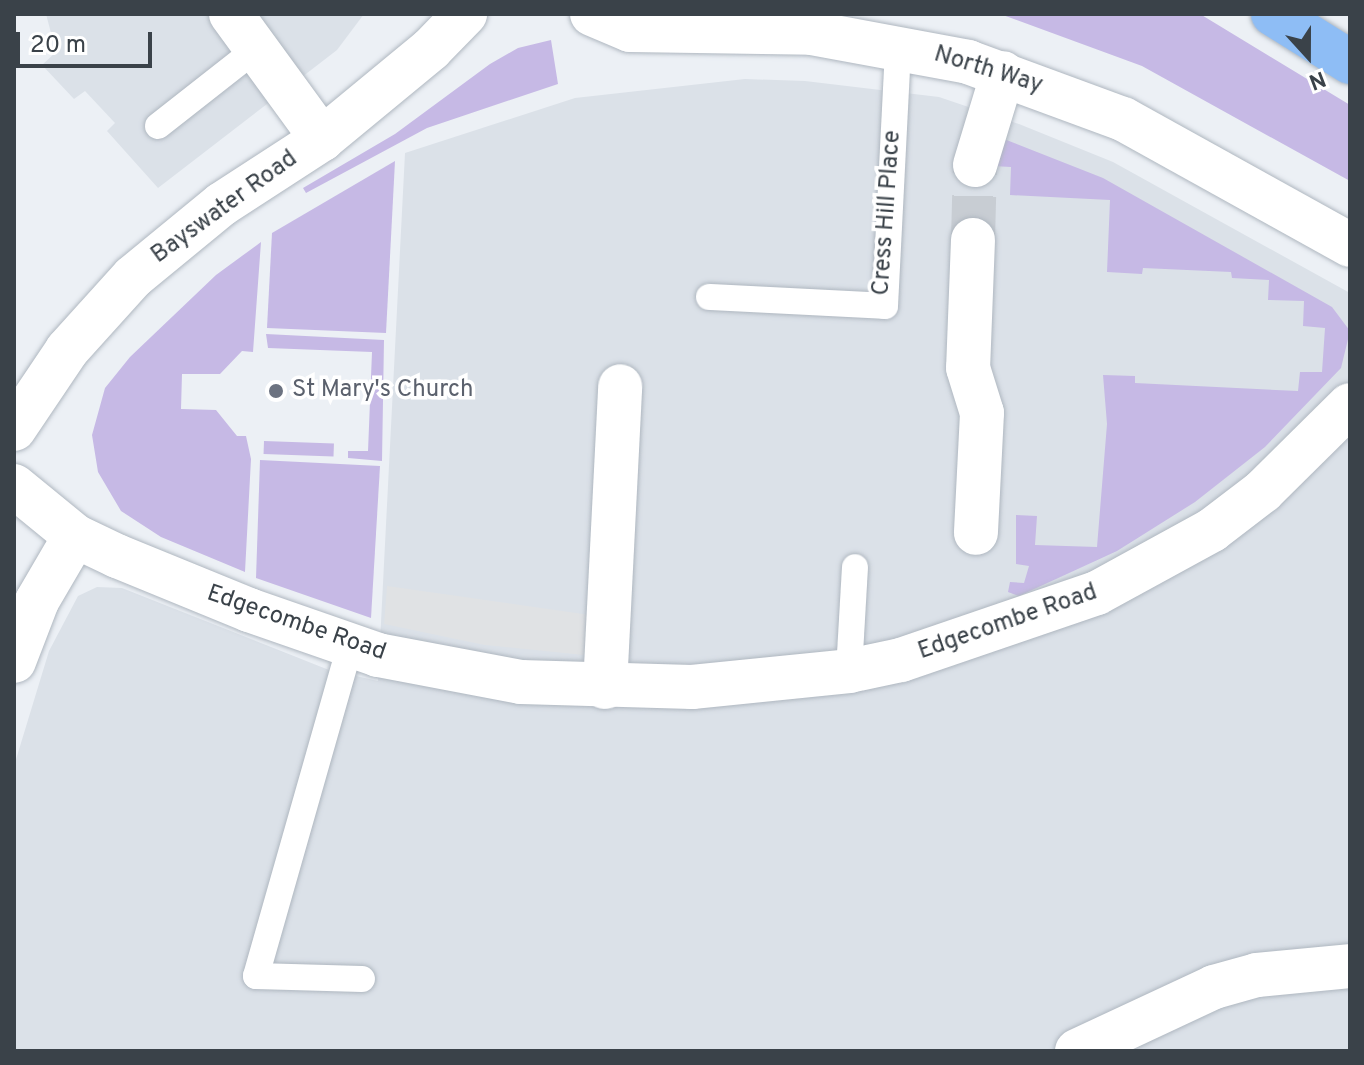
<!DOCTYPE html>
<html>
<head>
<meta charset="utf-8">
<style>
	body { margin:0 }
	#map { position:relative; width:1364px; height:1065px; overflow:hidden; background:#ecf0f5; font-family:Overpass,sans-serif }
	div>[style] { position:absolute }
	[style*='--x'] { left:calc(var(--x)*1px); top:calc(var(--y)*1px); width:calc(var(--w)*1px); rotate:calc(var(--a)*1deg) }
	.residential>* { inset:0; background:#dbe1e8 }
	.green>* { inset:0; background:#c6b9e5; transform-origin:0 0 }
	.parking>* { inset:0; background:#e0e2e4 }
	.minor-tunnel>* { height:44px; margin-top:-22px; transform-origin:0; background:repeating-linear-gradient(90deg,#c8cdd3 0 44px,transparent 0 66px) }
	.roads { filter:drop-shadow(0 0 2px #afb7c0) drop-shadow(0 0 2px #afb7c0) }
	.service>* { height:26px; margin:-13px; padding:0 13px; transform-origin:13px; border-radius:13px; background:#fff }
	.minor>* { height:44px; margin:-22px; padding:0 22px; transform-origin:22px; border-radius:22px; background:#fff }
	.tertiary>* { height:44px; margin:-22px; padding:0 22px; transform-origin:22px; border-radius:22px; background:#fff }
	.trunk>* { height:44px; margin:-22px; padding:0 22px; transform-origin:22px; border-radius:22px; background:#8ebdf5 }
	.dots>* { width:22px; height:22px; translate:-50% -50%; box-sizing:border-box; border:4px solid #fff; border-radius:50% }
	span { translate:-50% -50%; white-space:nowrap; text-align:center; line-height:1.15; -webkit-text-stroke:7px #fff; paint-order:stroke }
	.street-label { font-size:24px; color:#3a4249 }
	.worship-label { font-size:24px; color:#5b616d }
	.left { translate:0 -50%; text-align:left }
	.frame { position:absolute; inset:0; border:16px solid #3a4249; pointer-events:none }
	.north { position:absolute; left:1268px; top:16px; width:80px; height:80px; -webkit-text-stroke:6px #fff; paint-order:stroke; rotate:159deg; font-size:22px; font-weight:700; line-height:32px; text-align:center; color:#3a4249 }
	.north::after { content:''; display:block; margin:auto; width:28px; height:36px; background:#3a4249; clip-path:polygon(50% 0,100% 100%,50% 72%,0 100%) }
	.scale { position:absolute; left:16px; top:32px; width:136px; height:36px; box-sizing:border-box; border:4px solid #3a4249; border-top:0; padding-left:10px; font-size:24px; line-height:28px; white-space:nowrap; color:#3a4249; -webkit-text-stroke:6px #fff; paint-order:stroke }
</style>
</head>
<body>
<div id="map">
	<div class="residential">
		<div style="clip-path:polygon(46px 14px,364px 14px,337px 50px,158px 188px,107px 131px,115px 123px,85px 91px,74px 99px,42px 65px,56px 52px)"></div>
		<div style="clip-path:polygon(745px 79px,805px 81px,939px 97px,1019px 124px,1113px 162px,1350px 293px,1350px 1051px,14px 1051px,14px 766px,49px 651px,78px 596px,97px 587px,122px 588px,329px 670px,378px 681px,405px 153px,575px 98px)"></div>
	</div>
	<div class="green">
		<div style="clip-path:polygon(1000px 14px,1200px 14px,1350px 105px,1350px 181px,1142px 66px)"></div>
		<div style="clip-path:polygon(551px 40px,558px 84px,427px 128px,306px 193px,303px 188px,395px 134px,490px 64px,518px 48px)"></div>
		<div style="clip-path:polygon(1004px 139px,1103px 178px,1332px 307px,1350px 331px,1341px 368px,1265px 447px,1195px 502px,1117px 551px,1019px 596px,1008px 592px,1010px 582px,1024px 583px,1029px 566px,1016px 564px,1016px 515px,1037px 516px,1035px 545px,1097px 547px,1107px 424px,1103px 375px,1135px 376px,1135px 383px,1298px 391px,1300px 372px,1322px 372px,1325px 328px,1303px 326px,1304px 301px,1268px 300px,1269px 280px,1232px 278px,1231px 272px,1143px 268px,1142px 274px,1107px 272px,1110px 200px,1010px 195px,1011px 167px,993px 166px)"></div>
		<div style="clip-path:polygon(395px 161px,386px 333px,267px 328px,272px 233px)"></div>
		<div style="clip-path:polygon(261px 242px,253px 352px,242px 351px,220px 374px,182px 374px,181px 409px,216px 410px,237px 436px,246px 436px,251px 459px,245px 572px,161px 537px,121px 511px,98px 472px,92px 435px,105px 388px,130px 357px,216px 275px)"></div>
		<div style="clip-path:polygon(266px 334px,384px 340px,382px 461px,348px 458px,348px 451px,368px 451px,372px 352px,268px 348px)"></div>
		<div style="left:264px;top:441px;width:70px;height:13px;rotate:2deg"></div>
		<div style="clip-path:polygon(260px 460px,380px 466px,371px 618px,256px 578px)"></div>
	</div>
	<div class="parking">
		<div style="clip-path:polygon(387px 586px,590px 615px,584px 655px,485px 645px,384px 624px)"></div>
	</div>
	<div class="minor-tunnel">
		<div style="--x:973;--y:240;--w:75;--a:-88.5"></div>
	</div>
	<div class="roads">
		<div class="service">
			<div style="--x:158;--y:126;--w:123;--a:-38.1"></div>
			<div style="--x:709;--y:297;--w:176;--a:2.9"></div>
			<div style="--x:885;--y:306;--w:261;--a:-87.1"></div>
			<div style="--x:350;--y:646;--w:343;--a:105.9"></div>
			<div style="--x:256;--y:976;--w:106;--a:1.6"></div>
			<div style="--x:849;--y:671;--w:104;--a:-86.7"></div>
		</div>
		<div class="minor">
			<div style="--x:231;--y:14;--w:155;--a:53.9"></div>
			<div style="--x:975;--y:165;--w:96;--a:-73.1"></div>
			<div style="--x:973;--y:240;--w:128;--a:92.2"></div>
			<div style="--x:968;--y:368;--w:47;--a:72.7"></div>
			<div style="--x:982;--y:413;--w:120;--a:92.9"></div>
			<div style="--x:14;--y:486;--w:79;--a:39.3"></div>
			<div style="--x:75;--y:536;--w:47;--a:25.5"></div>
			<div style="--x:117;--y:556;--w:143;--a:22.2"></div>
			<div style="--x:249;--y:610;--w:137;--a:19.2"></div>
			<div style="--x:378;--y:655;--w:146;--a:10.7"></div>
			<div style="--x:521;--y:682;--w:171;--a:1.7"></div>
			<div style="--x:692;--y:687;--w:158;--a:-5.8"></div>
			<div style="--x:849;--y:671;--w:53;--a:-11.9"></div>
			<div style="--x:901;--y:660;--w:207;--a:-18.9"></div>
			<div style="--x:1097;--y:593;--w:131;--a:-28.7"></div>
			<div style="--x:1212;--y:530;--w:64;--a:-37.4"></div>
			<div style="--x:1263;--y:491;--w:122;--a:-44.7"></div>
			<div style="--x:14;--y:661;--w:64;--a:-69"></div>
			<div style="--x:37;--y:601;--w:75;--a:-59.7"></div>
			<div style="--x:605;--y:687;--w:301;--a:-87.1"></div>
			<div style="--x:1077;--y:1051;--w:151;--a:-25"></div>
			<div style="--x:1214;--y:987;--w:45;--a:-15.6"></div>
			<div style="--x:1257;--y:975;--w:93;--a:-5.5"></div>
		</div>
		<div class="tertiary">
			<div style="--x:592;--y:14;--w:41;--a:22.8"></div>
			<div style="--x:630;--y:30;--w:182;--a:0.9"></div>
			<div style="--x:812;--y:33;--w:159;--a:10.5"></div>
			<div style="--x:968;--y:62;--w:165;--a:20.2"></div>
			<div style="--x:1123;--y:119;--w:260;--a:29"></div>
			<div style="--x:14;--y:429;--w:95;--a:-56.1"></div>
			<div style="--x:67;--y:350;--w:98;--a:-47.9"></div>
			<div style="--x:133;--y:277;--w:115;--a:-39.4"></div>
			<div style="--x:222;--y:204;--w:119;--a:-33"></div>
			<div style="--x:322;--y:139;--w:141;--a:-39.5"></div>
			<div style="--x:431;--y:49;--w:49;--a:-45.8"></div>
		</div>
		<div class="trunk">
			<div style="--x:1273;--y:14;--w:91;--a:31.9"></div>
		</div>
	</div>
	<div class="dots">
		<div style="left:276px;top:391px;background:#6b7280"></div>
	</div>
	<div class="street-label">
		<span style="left:988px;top:71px;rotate:17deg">North Way</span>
		<span style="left:225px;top:208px;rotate:-36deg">Bayswater Road</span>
		<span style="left:888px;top:213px;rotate:-86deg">Cress Hill Place</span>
		<span style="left:1008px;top:623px;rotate:-19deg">Edgecombe Road</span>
		<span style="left:296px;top:624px;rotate:19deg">Edgecombe Road</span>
	</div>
	<div class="worship-label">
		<span class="left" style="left:292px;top:391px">St Mary's Church</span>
	</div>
	<div class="frame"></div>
	<div class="north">N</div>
	<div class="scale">20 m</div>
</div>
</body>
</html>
